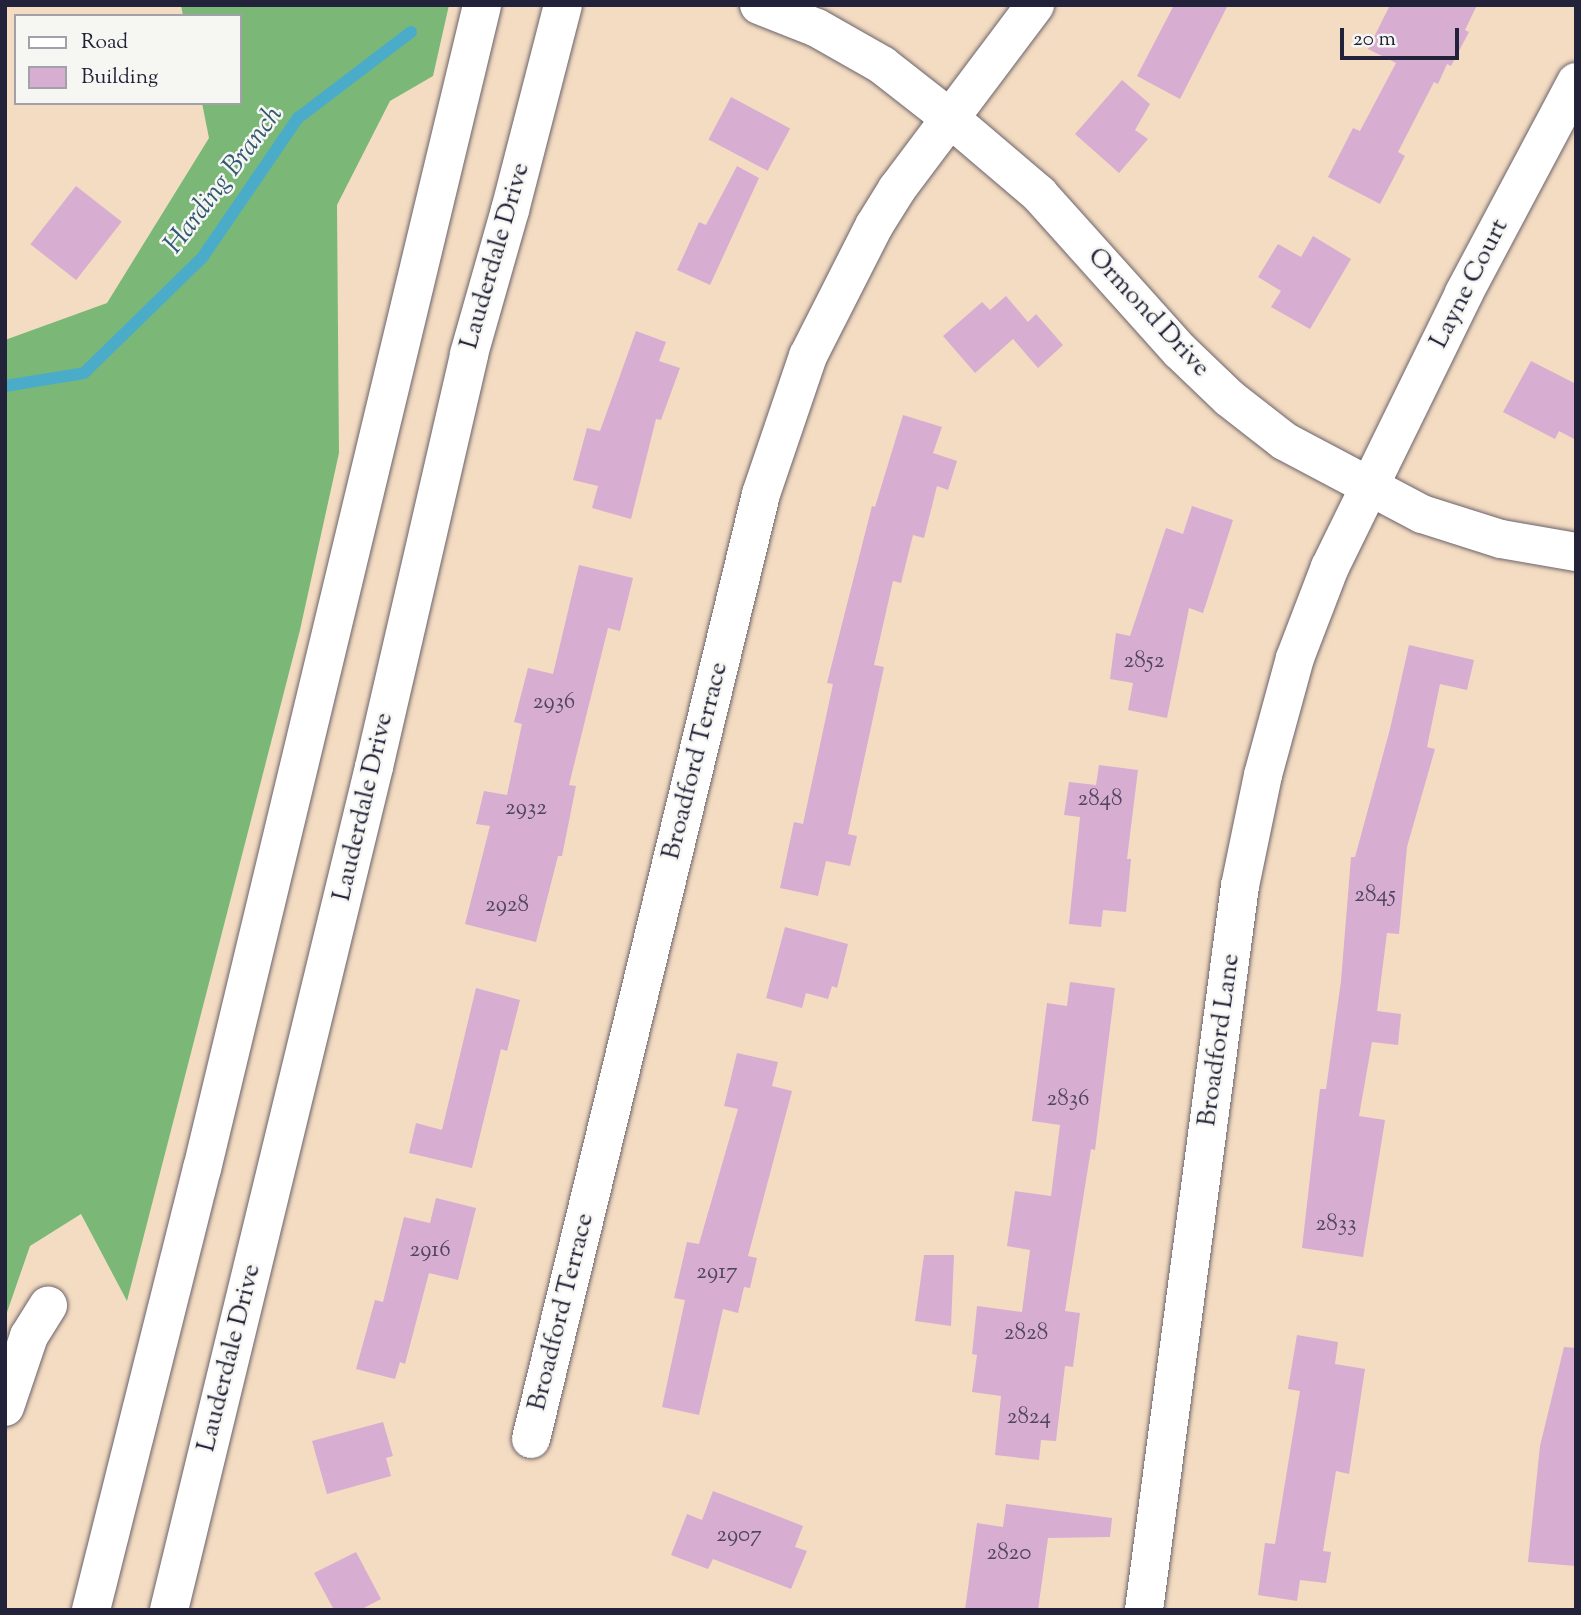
<!DOCTYPE html>
<html>
<head>
<meta charset="utf-8">
<style>
	body { margin:0 }
	#map { position:relative; width:1581px; height:1615px; overflow:hidden; background:#f4dcc2; font-family:"Sorts Mill Goudy",serif }
	div>[style] { position:absolute }
	[style*='--x'] { left:calc(var(--x)*1px); top:calc(var(--y)*1px); width:calc(var(--w)*1px); rotate:calc(var(--a)*1deg) }
	.forest>* { inset:0; background:#7bb878 }
	.stream>* { height:12px; margin:-6px; padding:0 6px; transform-origin:6px; border-radius:6px; background:#4bacca }
	.building>* { inset:0; background:#d7add2; transform-origin:0 0 }
	.roads { filter:drop-shadow(0 0 2px #6c636a) drop-shadow(0 0 2px #6c636a) }
	.minor>* { height:38px; margin:-19px; padding:0 19px; transform-origin:19px; border-radius:19px; background:#fff }
	.major>* { height:38px; margin:-19px; padding:0 19px; transform-origin:19px; border-radius:19px; background:#fff }
	span { translate:-50% -50%; white-space:nowrap; text-align:center; line-height:1.15; -webkit-text-stroke:5px #f6f6f2; paint-order:stroke }
	.number-label { font-size:23px; color:#4f4561 }
	.number-label span { -webkit-text-stroke-width:0 }
	.street-label { font-size:26px; color:#22223b }
	.water-label { font-size:28px; color:#325974; font-style:italic }
	.frame { position:absolute; inset:0; border:7px solid #22223b; pointer-events:none }
	.legend { position:absolute; left:14px; top:14px; width:228px; height:91px; box-sizing:border-box; background:#f6f6f2; border:2px solid #a1a1a9; margin:0; padding:9px 12px; list-style:none; font-size:21px; color:#22223b }
	.legend li { display:flex; align-items:center; gap:14px; height:35px }
	.legend b { width:35px; border:2px solid #a1a1a9 }
	.scale { position:absolute; left:1340px; top:28px; width:119px; height:32px; box-sizing:border-box; border:4px solid #22223b; border-top:0; padding-left:9px; font-size:21px; line-height:24px; white-space:nowrap; color:#22223b; -webkit-text-stroke:5px #f6f6f2; paint-order:stroke }
</style>
</head>
<body>
<div id="map">
	<div class="forest">
		<div style="clip-path:polygon(181px 5px,449px 5px,433px 76px,390px 101px,337px 205px,339px 453px,300px 630px,127px 1301px,81px 1214px,30px 1246px,5px 1318px,5px 340px,107px 303px,209px 138px,202px 103px,240px 103px,240px 16px,183px 16px)"></div>
	</div>
	<div class="stream">
		<div style="--x:5;--y:386;--w:80;--a:-9.3"></div>
		<div style="--x:84;--y:373;--w:165;--a:-44.3"></div>
		<div style="--x:202;--y:258;--w:170;--a:-55.6"></div>
		<div style="--x:298;--y:118;--w:142;--a:-37.3"></div>
	</div>
	<div class="building">
		<div style="clip-path:polygon(1174px 5px,1228px 5px,1180px 99px,1137px 76px)"></div>
		<div style="clip-path:polygon(1390px 5px,1477px 5px,1465px 30px,1469px 32px,1451px 66px,1447px 64px,1438px 84px,1434px 82px,1398px 152px,1405px 156px,1380px 204px,1328px 177px,1353px 128px,1360px 131px,1396px 63px,1368px 49px)"></div>
		<div style="clip-path:polygon(1122px 80px,1150px 104px,1135px 130px,1148px 139px,1119px 173px,1075px 134px)"></div>
		<div style="left:731px;top:97px;width:67px;height:48px;rotate:28deg"></div>
		<div style="clip-path:polygon(737px 166px,759px 178px,710px 285px,677px 270px,699px 222px,706px 225px)"></div>
		<div style="left:76px;top:186px;width:58px;height:74px;rotate:38deg"></div>
		<div style="clip-path:polygon(1313px 236px,1351px 259px,1310px 329px,1271px 307px,1281px 291px,1258px 277px,1278px 244px,1301px 257px)"></div>
		<div style="clip-path:polygon(1006px 296px,1028px 322px,1036px 314px,1063px 345px,1038px 368px,1013px 339px,975px 373px,943px 336px,982px 302px,990px 310px)"></div>
		<div style="clip-path:polygon(636px 331px,666px 342px,659px 361px,680px 368px,661px 420px,656px 419px,631px 519px,592px 508px,598px 486px,573px 480px,587px 428px,600px 431px)"></div>
		<div style="clip-path:polygon(1531px 361px,1576px 384px,1576px 440px,1559px 431px,1555px 439px,1503px 412px)"></div>
		<div style="clip-path:polygon(903px 415px,942px 427px,933px 453px,957px 461px,948px 490px,937px 486px,924px 538px,913px 535px,901px 583px,893px 581px,874px 665px,884px 667px,848px 834px,857px 836px,850px 866px,826px 861px,818px 896px,780px 888px,794px 822px,803px 824px,833px 684px,827px 683px,872px 506px,875px 507px)"></div>
		<div style="clip-path:polygon(1192px 506px,1233px 520px,1203px 613px,1189px 608px,1167px 718px,1128px 710px,1133px 683px,1110px 679px,1116px 633px,1130px 636px,1166px 528px,1183px 534px)"></div>
		<div style="clip-path:polygon(579px 565px,633px 578px,620px 631px,608px 628px,569px 785px,576px 786px,562px 856px,558px 856px,536px 942px,465px 924px,490px 826px,476px 824px,484px 791px,507px 795px,522px 724px,514px 722px,528px 668px,553px 674px)"></div>
		<div style="clip-path:polygon(1409px 645px,1474px 660px,1467px 690px,1440px 684px,1427px 747px,1435px 749px,1407px 847px,1399px 934px,1387px 933px,1377px 1011px,1401px 1014px,1398px 1045px,1372px 1042px,1359px 1116px,1385px 1120px,1363px 1257px,1302px 1248px,1320px 1089px,1326px 1089px,1341px 981px,1351px 857px,1355px 857px,1390px 729px)"></div>
		<div style="clip-path:polygon(1099px 765px,1138px 770px,1127px 859px,1131px 859px,1126px 912px,1103px 910px,1101px 927px,1069px 924px,1080px 817px,1064px 815px,1069px 782px,1096px 785px)"></div>
		<div style="clip-path:polygon(785px 927px,848px 944px,837px 988px,832px 986px,828px 999px,806px 993px,802px 1008px,766px 998px)"></div>
		<div style="clip-path:polygon(1070px 982px,1115px 988px,1095px 1150px,1091px 1149px,1065px 1311px,1080px 1313px,1073px 1367px,1065px 1366px,1056px 1441px,1041px 1440px,1039px 1460px,995px 1455px,1001px 1396px,972px 1392px,977px 1355px,972px 1354px,977px 1306px,1022px 1312px,1030px 1250px,1007px 1246px,1015px 1191px,1051px 1196px,1060px 1125px,1032px 1121px,1047px 1003px,1067px 1006px)"></div>
		<div style="clip-path:polygon(476px 988px,520px 1000px,507px 1051px,501px 1049px,472px 1168px,409px 1153px,416px 1123px,442px 1130px)"></div>
		<div style="clip-path:polygon(737px 1053px,778px 1062px,772px 1086px,792px 1091px,748px 1256px,757px 1258px,750px 1288px,744px 1287px,738px 1313px,723px 1309px,699px 1415px,662px 1407px,685px 1300px,674px 1298px,687px 1242px,699px 1244px,738px 1109px,724px 1106px)"></div>
		<div style="clip-path:polygon(436px 1198px,476px 1208px,458px 1280px,429px 1273px,405px 1364px,400px 1362px,395px 1379px,356px 1369px,375px 1300px,383px 1302px,404px 1217px,430px 1223px)"></div>
		<div style="clip-path:polygon(924px 1255px,954px 1255px,951px 1326px,915px 1321px)"></div>
		<div style="clip-path:polygon(1297px 1335px,1338px 1342px,1335px 1364px,1365px 1369px,1349px 1474px,1336px 1471px,1323px 1551px,1331px 1552px,1326px 1583px,1300px 1580px,1297px 1601px,1258px 1595px,1265px 1543px,1275px 1544px,1300px 1391px,1288px 1389px)"></div>
		<div style="clip-path:polygon(1564px 1347px,1576px 1348px,1576px 1566px,1528px 1562px,1540px 1446px)"></div>
		<div style="clip-path:polygon(383px 1422px,393px 1456px,386px 1458px,391px 1476px,327px 1494px,312px 1441px)"></div>
		<div style="clip-path:polygon(713px 1491px,803px 1526px,795px 1547px,807px 1551px,791px 1589px,713px 1559px,708px 1569px,671px 1555px,687px 1514px,702px 1520px)"></div>
		<div style="clip-path:polygon(1006px 1504px,1112px 1518px,1110px 1537px,1048px 1538px,1038px 1610px,965px 1610px,977px 1523px,1003px 1527px)"></div>
		<div style="clip-path:polygon(356px 1552px,381px 1599px,360px 1610px,334px 1610px,314px 1573px)"></div>
	</div>
	<div class="roads">
		<div class="minor">
			<div style="--x:759;--y:5;--w:62;--a:21.6"></div>
			<div style="--x:817;--y:28;--w:75;--a:29.6"></div>
			<div style="--x:882;--y:65;--w:88;--a:38"></div>
			<div style="--x:951;--y:119;--w:116;--a:40.4"></div>
			<div style="--x:1039;--y:194;--w:211;--a:48.1"></div>
			<div style="--x:1180;--y:351;--w:68;--a:43.8"></div>
			<div style="--x:1229;--y:398;--w:70;--a:38"></div>
			<div style="--x:1284;--y:441;--w:156;--a:27.9"></div>
			<div style="--x:1422;--y:514;--w:83;--a:17.6"></div>
			<div style="--x:1501;--y:539;--w:76;--a:9.8"></div>
			<div style="--x:5;--y:1407;--w:75;--a:-71.3"></div>
			<div style="--x:29;--y:1336;--w:36;--a:-58"></div>
			<div style="--x:531;--y:1439;--w:973;--a:-76.32"></div>
			<div style="--x:761;--y:494;--w:146;--a:-71.2"></div>
			<div style="--x:808;--y:356;--w:146;--a:-63.1"></div>
			<div style="--x:874;--y:226;--w:44;--a:-58.1"></div>
			<div style="--x:897;--y:189;--w:230;--a:-53.1"></div>
			<div style="--x:1144;--y:1610;--w:730;--a:-82.45"></div>
			<div style="--x:1240;--y:886;--w:113;--a:-78.3"></div>
			<div style="--x:1263;--y:775;--w:121;--a:-74.7"></div>
			<div style="--x:1295;--y:658;--w:97;--a:-69"></div>
			<div style="--x:1330;--y:567;--w:305;--a:-63.9"></div>
			<div style="--x:1464;--y:293;--w:239;--a:-62"></div>
		</div>
		<div class="major">
			<div style="--x:91;--y:1610;--w:455;--a:-75.9"></div>
			<div style="--x:202;--y:1169;--w:1197;--a:-76.47"></div>
			<div style="--x:169;--y:1610;--w:868;--a:-76.33"></div>
			<div style="--x:374;--y:767;--w:424;--a:-77"></div>
			<div style="--x:469;--y:354;--w:150;--a:-74.1"></div>
			<div style="--x:510;--y:210;--w:212;--a:-75.5"></div>
		</div>
	</div>
	<div class="number-label">
		<span style="left:1144px;top:662px">2852</span>
		<span style="left:554px;top:703px">2936</span>
		<span style="left:1100px;top:800px">2848</span>
		<span style="left:526px;top:809px">2932</span>
		<span style="left:1375px;top:896px">2845</span>
		<span style="left:507px;top:906px">2928</span>
		<span style="left:1068px;top:1100px">2836</span>
		<span style="left:1336px;top:1225px">2833</span>
		<span style="left:430px;top:1251px">2916</span>
		<span style="left:717px;top:1273px">2917</span>
		<span style="left:1026px;top:1334px">2828</span>
		<span style="left:1029px;top:1418px">2824</span>
		<span style="left:739px;top:1536px">2907</span>
		<span style="left:1009px;top:1554px">2820</span>
	</div>
	<div class="street-label">
		<span style="left:496px;top:256px;rotate:-74deg">Lauderdale Drive</span>
		<span style="left:1470px;top:284px;rotate:-63deg">Layne Court</span>
		<span style="left:1148px;top:313px;rotate:47deg">Ormond Drive</span>
		<span style="left:696px;top:761px;rotate:-76deg">Broadford Terrace</span>
		<span style="left:364px;top:807px;rotate:-77deg">Lauderdale Drive</span>
		<span style="left:1220px;top:1040px;rotate:-82deg">Broadford Lane</span>
		<span style="left:562px;top:1312px;rotate:-76deg">Broadford Terrace</span>
		<span style="left:230px;top:1358px;rotate:-76deg">Lauderdale Drive</span>
	</div>
	<div class="water-label">
		<span style="left:224px;top:180px;rotate:-53deg">Harding Branch</span>
	</div>
	<div class="frame"></div>
	<ul class="legend">
	<li><b style="height:9px;background:#fff"></b>Road</li>
	<li><b style="height:19px;background:#d7add2"></b>Building</li>
	</ul>
	<div class="scale">20 m</div>
</div>
</body>
</html>
